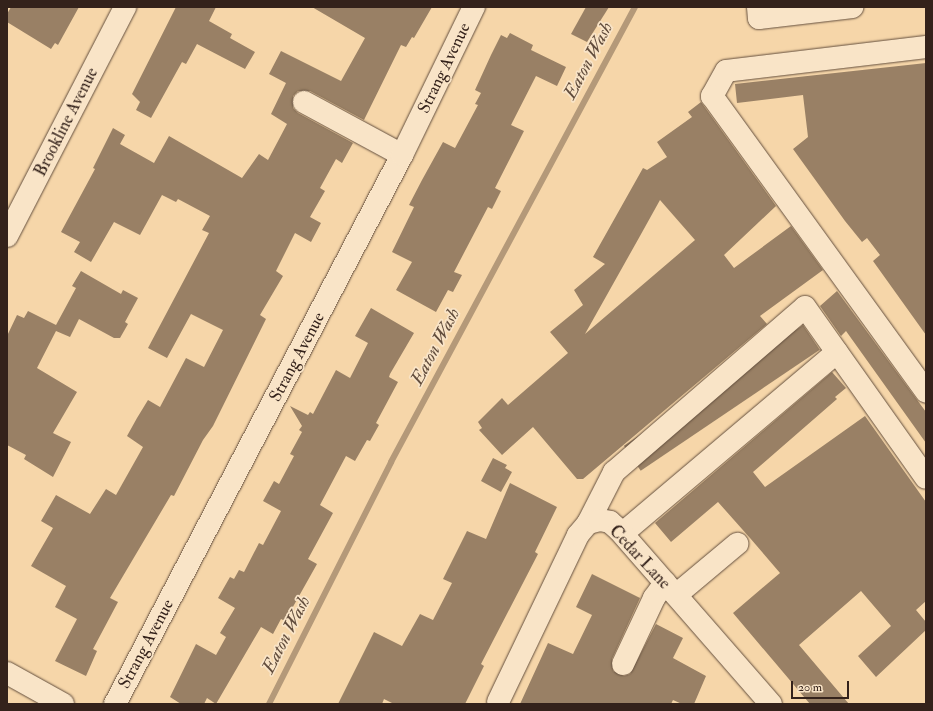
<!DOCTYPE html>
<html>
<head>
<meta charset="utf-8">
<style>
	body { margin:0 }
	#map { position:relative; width:933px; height:711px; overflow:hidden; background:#f6d6a9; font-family:"IM FELL Double Pica",serif }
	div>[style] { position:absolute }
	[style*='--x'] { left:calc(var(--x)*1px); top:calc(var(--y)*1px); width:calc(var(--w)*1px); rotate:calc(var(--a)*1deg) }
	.stream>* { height:6px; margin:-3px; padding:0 3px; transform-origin:3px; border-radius:3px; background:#b49979 }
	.building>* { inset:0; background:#998065; transform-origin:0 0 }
	.roads { filter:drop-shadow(0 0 1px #644f3e) drop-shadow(0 0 1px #644f3e) }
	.minor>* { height:22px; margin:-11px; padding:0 11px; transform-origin:11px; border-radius:11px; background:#f9e4c7 }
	span { translate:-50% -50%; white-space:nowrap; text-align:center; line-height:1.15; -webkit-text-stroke:3.5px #f9e4c7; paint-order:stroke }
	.street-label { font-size:17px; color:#34221b }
	.water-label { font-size:18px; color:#614c3c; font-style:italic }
	.frame { position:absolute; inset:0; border:8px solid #34221b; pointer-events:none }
	.scale { position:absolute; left:791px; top:681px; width:58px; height:18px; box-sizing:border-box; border:2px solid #34221b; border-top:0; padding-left:5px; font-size:12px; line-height:14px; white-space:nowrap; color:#34221b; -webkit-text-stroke:3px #f9e4c7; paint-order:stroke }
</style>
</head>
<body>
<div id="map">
	<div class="stream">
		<div style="--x:269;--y:704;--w:271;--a:-63.2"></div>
		<div style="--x:391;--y:462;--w:516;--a:-61.8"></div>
	</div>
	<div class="building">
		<div style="clip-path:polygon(11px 7px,79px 7px,58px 45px,55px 43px,51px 49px,7px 22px,7px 14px)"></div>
		<div style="clip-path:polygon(176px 7px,216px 7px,209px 21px,232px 34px,230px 38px,255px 52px,245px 69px,197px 44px,186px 64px,182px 62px,151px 118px,136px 110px,140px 102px,132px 94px)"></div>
		<div style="clip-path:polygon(312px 7px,432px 7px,414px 38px,412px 37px,406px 47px,401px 45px,364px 120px,310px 91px,298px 91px,293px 96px,293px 108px,298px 113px,353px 143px,342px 163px,336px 159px,320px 188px,325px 191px,310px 217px,321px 223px,311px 242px,295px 233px,276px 271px,283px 276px,260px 315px,266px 319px,213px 426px,203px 440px,174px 496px,171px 495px,110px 598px,118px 602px,93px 649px,97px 651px,86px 676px,55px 661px,77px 619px,55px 607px,66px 586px,31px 566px,53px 528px,41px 521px,56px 495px,90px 514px,106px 489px,116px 495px,143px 447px,127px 436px,137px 418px,148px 400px,160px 407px,186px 358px,204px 367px,223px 330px,191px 314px,167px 358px,148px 348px,209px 233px,202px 230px,210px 216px,178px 199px,176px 202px,162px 195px,140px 235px,114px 222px,91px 262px,74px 252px,80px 242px,61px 232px,95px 169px,93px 168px,113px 128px,125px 135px,120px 144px,154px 163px,169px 136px,242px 178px,259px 154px,268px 160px,287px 124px,271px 114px,286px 83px,269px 74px,281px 51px,341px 81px,365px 38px)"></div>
		<div style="clip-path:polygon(586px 7px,609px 7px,587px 42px,571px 34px)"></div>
		<div style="clip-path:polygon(510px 33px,533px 45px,531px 50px,566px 67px,557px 86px,536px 76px,511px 125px,524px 131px,495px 188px,501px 191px,492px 209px,488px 207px,454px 272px,462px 275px,453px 292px,448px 290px,436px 312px,396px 290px,412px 262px,392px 252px,414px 207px,409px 205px,422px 180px,443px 142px,455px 148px,478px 105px,475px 104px,481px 93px,475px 90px,491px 55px,501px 35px,507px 38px)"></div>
		<div style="clip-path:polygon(926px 63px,926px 335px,873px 261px,880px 255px,867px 238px,862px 242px,845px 221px,793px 149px,808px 137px,803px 95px,737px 103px,735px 84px)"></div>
		<div style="clip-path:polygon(evenodd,701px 102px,776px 206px,724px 255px,734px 268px,791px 226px,823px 270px,760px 316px,767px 324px,583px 479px,577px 479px,533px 427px,502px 455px,479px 430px,482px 428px,478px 422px,502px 398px,508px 405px,568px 353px,550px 332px,583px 305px,574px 290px,605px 264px,593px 257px,643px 168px,647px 170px,667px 157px,657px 142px,692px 117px,688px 112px,701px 102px,660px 200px,695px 240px,585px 334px,640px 236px,660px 200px)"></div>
		<div style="clip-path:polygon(81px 271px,121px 294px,123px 290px,138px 298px,125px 322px,128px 324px,120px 338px,114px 338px,79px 319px,70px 337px,56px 331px,37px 368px,77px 392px,53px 433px,71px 442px,53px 477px,24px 459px,26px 455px,7px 445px,7px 336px,17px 315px,24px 318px,28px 311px,56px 325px,76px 288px,72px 286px)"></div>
		<div style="clip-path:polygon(837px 291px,926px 412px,926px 443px,846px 331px,841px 336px,820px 306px)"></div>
		<div style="clip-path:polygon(371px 308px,414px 333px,390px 374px,389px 377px,398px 382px,376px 423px,379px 425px,370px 441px,367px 440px,355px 461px,346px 456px,320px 505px,333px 513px,308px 559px,317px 564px,285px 621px,281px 619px,273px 634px,261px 627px,216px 704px,207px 698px,204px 704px,181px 704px,170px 697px,196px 644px,216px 655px,226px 637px,220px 633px,235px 608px,218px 598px,230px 577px,234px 579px,239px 570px,244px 572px,259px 543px,263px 545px,281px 511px,263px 501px,274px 481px,279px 484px,294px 456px,290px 454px,302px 432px,299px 430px,302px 426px,290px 406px,308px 415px,310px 412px,313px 414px,336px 370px,350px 378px,368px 343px,355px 336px)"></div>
		<div style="left:803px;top:325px;width:30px;height:216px;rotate:56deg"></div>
		<div style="clip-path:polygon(832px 372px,846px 388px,835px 397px,837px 399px,753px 472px,765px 487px,865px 416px,926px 502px,926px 601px,916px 610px,926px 622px,926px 630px,876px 677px,858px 656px,891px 626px,861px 591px,799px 645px,849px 704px,810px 704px,733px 613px,780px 573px,750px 538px,718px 502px,671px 542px,655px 523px)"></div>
		<div style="clip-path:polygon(493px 458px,507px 465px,505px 468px,512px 472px,501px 492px,481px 481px)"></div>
		<div style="clip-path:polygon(510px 483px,557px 507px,535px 552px,538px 554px,481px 664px,484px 666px,465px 704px,394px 704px,384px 699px,382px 704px,338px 704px,374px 632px,402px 646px,420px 614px,433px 620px,452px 583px,443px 579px,467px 531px,486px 539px)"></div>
		<div style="clip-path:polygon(592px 574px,640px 598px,612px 659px,613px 671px,624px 676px,630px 674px,656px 624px,683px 638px,673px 658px,706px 676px,694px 704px,682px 704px,673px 700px,671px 704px,520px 704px,548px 643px,573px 654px,592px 615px,576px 607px)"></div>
	</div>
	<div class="roads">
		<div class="minor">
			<div style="--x:758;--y:7;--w:11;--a:85"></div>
			<div style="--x:759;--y:18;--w:94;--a:-6.7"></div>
			<div style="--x:926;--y:47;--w:201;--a:173.2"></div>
			<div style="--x:726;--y:71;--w:29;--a:119"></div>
			<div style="--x:712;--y:96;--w:365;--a:54.1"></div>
			<div style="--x:304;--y:102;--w:111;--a:28.4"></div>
			<div style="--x:7;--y:236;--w:258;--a:-62.7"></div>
			<div style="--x:588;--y:523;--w:57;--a:-63"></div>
			<div style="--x:614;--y:472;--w:252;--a:-40.8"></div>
			<div style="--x:805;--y:307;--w:209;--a:54.7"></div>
			<div style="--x:623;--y:533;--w:280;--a:-40.2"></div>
			<div style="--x:676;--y:595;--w:80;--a:-39.9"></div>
			<div style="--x:623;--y:664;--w:73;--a:-64.8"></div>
			<div style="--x:654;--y:598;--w:19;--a:-54"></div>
			<div style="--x:7;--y:673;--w:64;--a:29"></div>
			<div style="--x:498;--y:702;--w:185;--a:-64.4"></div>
			<div style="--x:578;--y:535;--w:16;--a:-50"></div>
			<div style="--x:588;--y:523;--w:12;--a:-14"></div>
			<div style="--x:600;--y:520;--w:10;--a:11"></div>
			<div style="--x:610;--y:522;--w:12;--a:42"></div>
			<div style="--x:619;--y:530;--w:231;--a:48.9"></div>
			<div style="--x:115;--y:704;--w:619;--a:-62.4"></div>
			<div style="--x:402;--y:155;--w:165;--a:-64.1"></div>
		</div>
	</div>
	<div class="street-label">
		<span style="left:444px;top:68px;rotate:-64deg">Strang Avenue</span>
		<span style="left:66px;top:122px;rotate:-63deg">Brookline Avenue</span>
		<span style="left:297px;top:357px;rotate:-62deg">Strang Avenue</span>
		<span style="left:640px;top:557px;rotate:47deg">Cedar Lane</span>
		<span style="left:146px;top:644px;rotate:-62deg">Strang Avenue</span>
	</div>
	<div class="water-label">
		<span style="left:589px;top:61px;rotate:-62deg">Eaton Wash</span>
		<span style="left:436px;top:347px;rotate:-62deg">Eaton Wash</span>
		<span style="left:287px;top:635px;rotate:-63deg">Eaton Wash</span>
	</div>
	<div class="frame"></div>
	<div class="scale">20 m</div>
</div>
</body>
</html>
